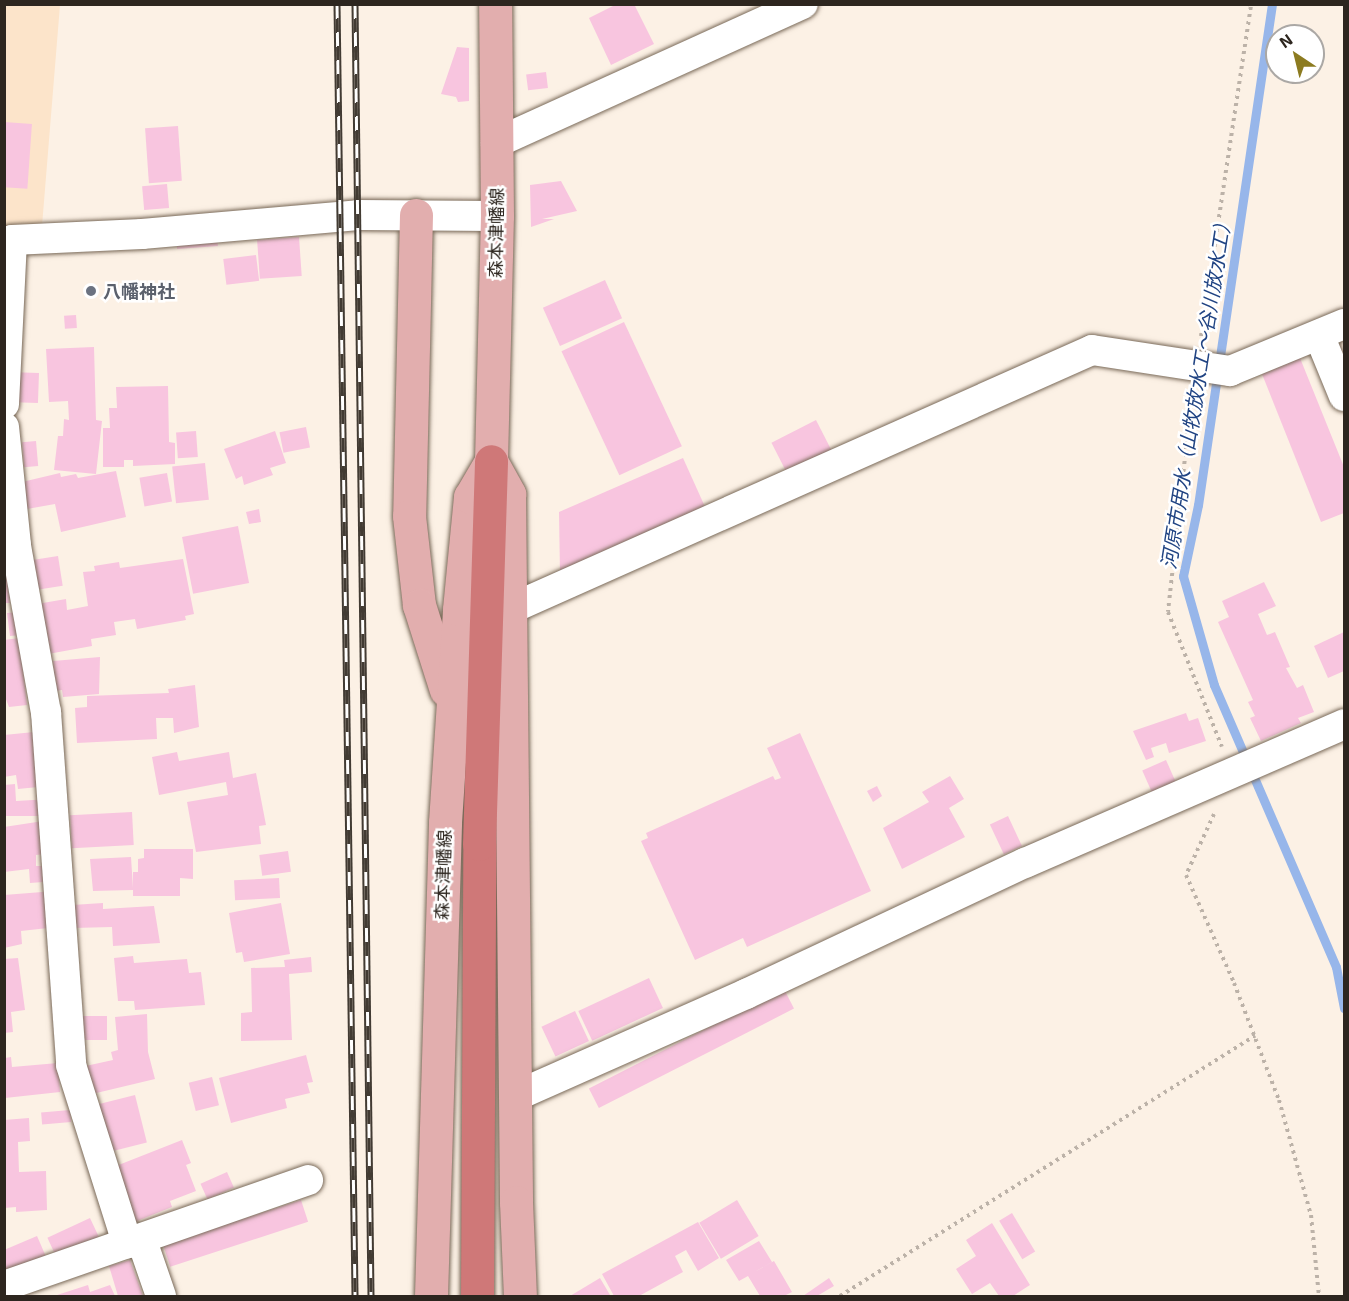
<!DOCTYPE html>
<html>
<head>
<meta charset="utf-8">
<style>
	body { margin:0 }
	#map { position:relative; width:1349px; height:1301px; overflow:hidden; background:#fcf1e5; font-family:"Exo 2","Noto Sans JP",sans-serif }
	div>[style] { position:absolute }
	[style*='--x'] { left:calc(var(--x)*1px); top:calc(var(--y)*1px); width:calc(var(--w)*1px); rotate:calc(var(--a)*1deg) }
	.built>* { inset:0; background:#fce4ca }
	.stream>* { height:9px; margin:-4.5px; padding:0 4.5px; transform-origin:4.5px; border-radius:4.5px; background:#97b6ea }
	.building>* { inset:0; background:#f8c5df; transform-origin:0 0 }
	.path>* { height:4px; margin-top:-2px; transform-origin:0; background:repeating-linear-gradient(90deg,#bcb2a8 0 3px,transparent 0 7.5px) }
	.roads { filter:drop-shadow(0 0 2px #796958) drop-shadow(0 0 2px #796958) }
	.minor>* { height:30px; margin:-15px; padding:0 15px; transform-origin:15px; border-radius:15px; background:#fff }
	.major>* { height:33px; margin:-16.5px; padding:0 16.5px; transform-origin:16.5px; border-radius:16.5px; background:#e2aeae }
	.highway>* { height:33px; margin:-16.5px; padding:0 16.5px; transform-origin:16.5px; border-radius:16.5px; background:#cf7878 }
	.rail>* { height:7px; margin-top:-3.5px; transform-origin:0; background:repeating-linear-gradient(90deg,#fff 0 14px,#423b33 0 28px); box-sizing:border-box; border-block:2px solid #423b33 }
	.dots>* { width:16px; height:16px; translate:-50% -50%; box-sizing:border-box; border:3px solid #fff; border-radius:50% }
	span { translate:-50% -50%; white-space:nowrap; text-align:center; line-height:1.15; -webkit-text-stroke:5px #fff; paint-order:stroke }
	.street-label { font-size:18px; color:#2d261f }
	.worship-label { font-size:18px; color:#5b616d; font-weight:700 }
	.left { translate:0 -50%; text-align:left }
	.water-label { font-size:20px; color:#214483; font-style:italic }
	.frame { position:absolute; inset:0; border:6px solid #2d261f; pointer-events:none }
	.north { position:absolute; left:1265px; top:24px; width:60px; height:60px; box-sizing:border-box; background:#fff; border:2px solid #aba8a5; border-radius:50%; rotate:325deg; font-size:16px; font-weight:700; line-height:24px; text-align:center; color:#2d261f }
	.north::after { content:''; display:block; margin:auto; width:21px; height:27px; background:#8c7b20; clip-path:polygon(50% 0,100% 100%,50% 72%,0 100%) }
</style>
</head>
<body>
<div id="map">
	<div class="built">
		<div style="clip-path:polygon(5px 5px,60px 5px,42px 226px,5px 232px)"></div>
	</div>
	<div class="stream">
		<div style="--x:1272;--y:4;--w:506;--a:98.4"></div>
		<div style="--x:1198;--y:505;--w:73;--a:101.9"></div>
		<div style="--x:1183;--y:576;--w:113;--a:74.1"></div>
		<div style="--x:1214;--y:685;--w:307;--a:66.6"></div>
		<div style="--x:1336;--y:967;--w:42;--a:79"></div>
	</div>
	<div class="building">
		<div style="clip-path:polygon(617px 4px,634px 4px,654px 44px,611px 65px,589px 18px)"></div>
		<div style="clip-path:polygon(457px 47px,469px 48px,469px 101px,458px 102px,456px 97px,441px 94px)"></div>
		<div style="left:546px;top:72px;width:16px;height:20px;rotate:83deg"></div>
		<div style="left:4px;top:122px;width:28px;height:65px;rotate:4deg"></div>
		<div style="left:178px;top:126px;width:55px;height:33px;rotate:86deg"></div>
		<div style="clip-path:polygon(561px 181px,577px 211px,542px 219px,554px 219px,531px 227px,530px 185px)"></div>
		<div style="left:167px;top:184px;width:24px;height:25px;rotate:85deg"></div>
		<div style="left:299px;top:237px;width:39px;height:42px;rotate:86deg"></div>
		<div style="clip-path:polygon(217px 239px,218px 246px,177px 249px,177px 243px)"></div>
		<div style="left:256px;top:255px;width:26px;height:33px;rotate:83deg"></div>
		<div style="left:605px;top:280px;width:42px;height:68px;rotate:66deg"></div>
		<div style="left:76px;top:315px;width:13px;height:12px;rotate:86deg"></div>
		<div style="left:624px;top:322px;width:137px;height:69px;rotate:65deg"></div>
		<div style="clip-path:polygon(94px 347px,96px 420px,102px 421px,96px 474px,54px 470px,58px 436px,63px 436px,64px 419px,69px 420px,68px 401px,49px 402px,46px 349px)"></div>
		<div style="clip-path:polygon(1300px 358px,1344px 467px,1344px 513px,1321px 522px,1262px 374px)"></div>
		<div style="left:39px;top:373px;width:30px;height:23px;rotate:92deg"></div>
		<div style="clip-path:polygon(168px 386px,169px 442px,175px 443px,175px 464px,133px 466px,133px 460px,124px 460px,124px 467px,103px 467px,103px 428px,110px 428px,109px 408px,117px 408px,116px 387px)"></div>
		<div style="left:816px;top:420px;width:36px;height:50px;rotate:63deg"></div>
		<div style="left:306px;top:427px;width:21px;height:27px;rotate:79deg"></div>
		<div style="left:196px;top:431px;width:26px;height:20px;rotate:86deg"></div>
		<div style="clip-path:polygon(275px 431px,286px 463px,270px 468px,273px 475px,244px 485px,242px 476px,236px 479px,224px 449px)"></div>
		<div style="left:36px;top:441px;width:25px;height:14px;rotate:85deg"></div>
		<div style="clip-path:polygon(683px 458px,706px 509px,560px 574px,559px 512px)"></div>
		<div style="left:205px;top:463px;width:37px;height:33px;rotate:84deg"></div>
		<div style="clip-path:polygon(116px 471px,126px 517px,61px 532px,55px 504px,27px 509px,22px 482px,60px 473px,61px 477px,76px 474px,78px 478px)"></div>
		<div style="left:167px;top:473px;width:29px;height:28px;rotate:80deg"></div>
		<div style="clip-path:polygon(259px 509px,261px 522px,249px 524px,246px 512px)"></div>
		<div style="left:238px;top:526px;width:58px;height:57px;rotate:79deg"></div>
		<div style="left:58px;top:556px;width:30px;height:29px;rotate:81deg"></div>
		<div style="clip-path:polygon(183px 559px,194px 614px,185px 616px,186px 620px,137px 629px,135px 619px,114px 622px,116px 635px,91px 639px,92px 646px,48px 654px,37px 604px,66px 599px,67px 610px,88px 606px,83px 572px,95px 571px,94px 566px,119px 562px,120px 568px)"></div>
		<div style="clip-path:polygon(4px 561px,8px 561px,10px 603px,4px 603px)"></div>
		<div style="clip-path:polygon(1264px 582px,1276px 606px,1258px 614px,1267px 635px,1275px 632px,1290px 667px,1286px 668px,1297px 688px,1303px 685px,1314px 712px,1298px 718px,1301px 723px,1261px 741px,1250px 718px,1255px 716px,1248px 702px,1253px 700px,1218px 622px,1229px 617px,1222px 601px)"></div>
		<div style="clip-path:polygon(20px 612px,21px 635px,10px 636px,7px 613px)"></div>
		<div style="clip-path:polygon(1344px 632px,1344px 671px,1328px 678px,1314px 646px)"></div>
		<div style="clip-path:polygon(27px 637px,23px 669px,27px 705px,9px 707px,4px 694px,4px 640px)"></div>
		<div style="clip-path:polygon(100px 657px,99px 694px,63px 697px,62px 690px,55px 691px,53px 661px)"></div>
		<div style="clip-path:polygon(195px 685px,199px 727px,174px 733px,173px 718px,156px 718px,157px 739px,77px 743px,75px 708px,87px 707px,87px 696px,169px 693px,168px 689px)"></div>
		<div style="clip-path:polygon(1186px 713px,1189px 721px,1198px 718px,1206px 741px,1169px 753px,1166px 743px,1151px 748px,1154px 757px,1146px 760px,1133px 731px)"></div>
		<div style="clip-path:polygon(34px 732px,48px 786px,18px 789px,16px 775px,4px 777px,4px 735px)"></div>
		<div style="clip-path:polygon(800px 733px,871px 891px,747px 947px,743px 938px,695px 960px,641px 841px,648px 838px,646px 833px,773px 776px,775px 780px,781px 778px,767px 748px)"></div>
		<div style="clip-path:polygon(177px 752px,179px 761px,229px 752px,233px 778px,256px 773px,266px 825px,259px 826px,261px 844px,196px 852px,187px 802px,228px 795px,226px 782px,159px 795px,152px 757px)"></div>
		<div style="left:1166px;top:760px;width:24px;height:26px;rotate:66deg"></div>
		<div style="clip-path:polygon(950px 776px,964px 799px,949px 808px,965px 837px,902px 869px,883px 828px,929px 802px,922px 792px)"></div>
		<div style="clip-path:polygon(15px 784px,16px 801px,50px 799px,51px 816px,4px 816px,4px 785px)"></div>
		<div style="clip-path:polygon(877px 786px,882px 796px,873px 802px,867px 791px)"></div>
		<div style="left:132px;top:812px;width:33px;height:62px;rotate:87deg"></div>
		<div style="left:1008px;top:816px;width:33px;height:20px;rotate:65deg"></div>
		<div style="clip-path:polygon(50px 820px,53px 853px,36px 855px,36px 866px,54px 866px,56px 881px,30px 883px,29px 869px,4px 872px,4px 827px)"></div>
		<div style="clip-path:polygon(144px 849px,193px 849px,193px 879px,180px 878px,180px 896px,133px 896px,133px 890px,93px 891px,90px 859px,131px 857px,133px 888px,133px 872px,138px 872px,138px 859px,144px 858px)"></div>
		<div style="left:288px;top:851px;width:21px;height:29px;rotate:82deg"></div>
		<div style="left:279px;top:878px;width:20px;height:45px;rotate:87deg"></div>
		<div style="clip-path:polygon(55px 891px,57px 927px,21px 931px,22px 944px,4px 948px,4px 895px)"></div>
		<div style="clip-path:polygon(103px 903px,103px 909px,154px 906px,160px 943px,113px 946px,112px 927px,73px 928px,72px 905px)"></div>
		<div style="clip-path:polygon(281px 903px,290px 954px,244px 962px,242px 952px,236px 953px,229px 913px)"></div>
		<div style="clip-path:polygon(133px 956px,134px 963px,187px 959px,189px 973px,201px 972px,205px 1005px,135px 1010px,134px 1001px,118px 1001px,114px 958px)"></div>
		<div style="clip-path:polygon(311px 957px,312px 972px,289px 974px,292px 1040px,241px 1041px,241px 1013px,252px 1012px,251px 968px,285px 967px,284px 960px)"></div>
		<div style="clip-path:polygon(18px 958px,25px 1010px,11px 1012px,13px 1032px,4px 1033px,4px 959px)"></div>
		<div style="left:649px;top:978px;width:33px;height:78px;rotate:65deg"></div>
		<div style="left:784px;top:989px;width:22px;height:219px;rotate:63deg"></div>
		<div style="left:575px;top:1011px;width:33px;height:37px;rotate:65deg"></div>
		<div style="clip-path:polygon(147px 1014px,148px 1052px,155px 1079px,88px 1095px,81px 1067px,113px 1060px,111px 1052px,118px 1050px,115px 1017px)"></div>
		<div style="left:81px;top:1016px;width:26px;height:24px"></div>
		<div style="clip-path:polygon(306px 1055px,313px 1082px,307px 1083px,310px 1093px,285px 1099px,287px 1108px,231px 1123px,219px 1078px)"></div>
		<div style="clip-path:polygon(11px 1057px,12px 1067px,58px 1063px,60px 1092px,5px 1098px,5px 1058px)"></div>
		<div style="left:212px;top:1077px;width:29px;height:24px;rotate:76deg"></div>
		<div style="left:135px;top:1095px;width:49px;height:44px;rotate:76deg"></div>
		<div style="left:70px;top:1110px;width:12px;height:29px;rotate:85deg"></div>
		<div style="clip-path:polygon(29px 1118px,30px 1141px,18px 1142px,19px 1172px,46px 1171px,47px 1210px,16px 1212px,16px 1207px,4px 1208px,4px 1120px)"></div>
		<div style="clip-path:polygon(182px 1140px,191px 1163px,186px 1165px,196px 1191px,170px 1201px,172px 1207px,132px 1223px,116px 1166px)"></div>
		<div style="left:227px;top:1172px;width:17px;height:29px;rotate:66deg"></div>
		<div style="left:301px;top:1200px;width:23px;height:145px;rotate:72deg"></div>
		<div style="left:737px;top:1200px;width:42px;height:44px;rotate:59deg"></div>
		<div style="left:1012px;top:1213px;width:45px;height:15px;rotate:59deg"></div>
		<div style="left:90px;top:1218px;width:29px;height:47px;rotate:65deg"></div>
		<div style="clip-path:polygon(698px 1222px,719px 1258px,698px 1271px,686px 1250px,675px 1256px,683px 1272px,639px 1296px,614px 1296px,602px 1274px)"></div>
		<div style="clip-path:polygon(992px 1223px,1030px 1285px,1013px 1296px,999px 1296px,990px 1283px,972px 1294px,956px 1269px,976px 1256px,966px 1240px)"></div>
		<div style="clip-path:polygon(37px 1236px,47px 1259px,10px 1279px,4px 1266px,4px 1250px)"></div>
		<div style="clip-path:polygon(759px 1241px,772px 1262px,751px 1274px,774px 1261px,792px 1292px,784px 1296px,760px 1296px,748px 1276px,739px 1281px,726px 1260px)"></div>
		<div style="clip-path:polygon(130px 1260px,143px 1296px,118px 1296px,109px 1266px)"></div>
		<div style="clip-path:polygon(600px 1278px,610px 1295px,570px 1296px)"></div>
		<div style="clip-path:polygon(829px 1278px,834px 1286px,817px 1296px,803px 1296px)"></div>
		<div style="clip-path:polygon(88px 1285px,90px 1292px,110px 1285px,115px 1296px,54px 1296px)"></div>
	</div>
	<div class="path">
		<div style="--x:1201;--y:336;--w:336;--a:-81.4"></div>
		<div style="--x:1192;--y:394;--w:219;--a:96.3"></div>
		<div style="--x:1168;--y:612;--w:145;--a:68.2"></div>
		<div style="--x:1214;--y:814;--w:67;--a:114.7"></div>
		<div style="--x:1186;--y:875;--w:118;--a:66"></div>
		<div style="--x:1234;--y:983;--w:125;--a:69"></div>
		<div style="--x:1279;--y:1100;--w:119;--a:74.5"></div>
		<div style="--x:1311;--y:1215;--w:81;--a:84.4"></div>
		<div style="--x:840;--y:1296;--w:490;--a:-32.1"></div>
	</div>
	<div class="roads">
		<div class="minor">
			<div style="--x:496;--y:143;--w:337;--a:-24.4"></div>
			<div style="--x:4;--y:245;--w:9;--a:-32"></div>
			<div style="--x:12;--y:240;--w:130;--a:-2.6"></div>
			<div style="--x:142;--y:234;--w:217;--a:-5"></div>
			<div style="--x:358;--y:215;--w:139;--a:0.4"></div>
			<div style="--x:1319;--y:335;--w:66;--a:67.7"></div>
			<div style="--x:4;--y:404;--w:164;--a:-87.2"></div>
			<div style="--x:4;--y:427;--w:120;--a:84.2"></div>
			<div style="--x:16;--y:546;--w:169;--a:79.8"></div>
			<div style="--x:46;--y:712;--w:354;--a:85.9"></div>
			<div style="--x:71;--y:1065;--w:187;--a:72.5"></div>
			<div style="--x:508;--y:610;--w:639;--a:-24"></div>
			<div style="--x:1092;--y:350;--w:140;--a:8.7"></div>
			<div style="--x:1230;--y:371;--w:123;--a:-22.4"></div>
			<div style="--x:516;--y:1096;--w:252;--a:-23.9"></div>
			<div style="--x:746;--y:994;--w:308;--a:-25.2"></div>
			<div style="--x:1025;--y:863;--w:348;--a:-23.5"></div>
			<div style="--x:142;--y:1241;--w:58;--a:70.9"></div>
			<div style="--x:4;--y:1286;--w:322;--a:-19.2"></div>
		</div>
		<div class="major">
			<div style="--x:416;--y:215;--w:301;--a:91.3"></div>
			<div style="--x:409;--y:516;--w:90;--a:83.6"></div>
			<div style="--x:419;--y:605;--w:89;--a:72.4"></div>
			<div style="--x:491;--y:461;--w:38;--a:61"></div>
			<div style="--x:509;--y:494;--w:708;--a:89.43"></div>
			<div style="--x:516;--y:1202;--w:94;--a:87.6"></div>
			<div style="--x:431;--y:1296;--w:474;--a:-88.3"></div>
			<div style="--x:445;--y:822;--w:213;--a:-86.2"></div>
			<div style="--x:459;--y:609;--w:113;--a:-84.4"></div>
			<div style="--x:470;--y:497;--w:42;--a:-59.7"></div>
			<div style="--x:491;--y:461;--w:245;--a:-88.6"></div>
			<div style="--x:497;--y:216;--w:212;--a:-90.5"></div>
		</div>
		<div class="highway">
			<div style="--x:477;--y:1296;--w:452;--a:-89.7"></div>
			<div style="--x:479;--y:844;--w:383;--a:-88.2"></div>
		</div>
	</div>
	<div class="rail">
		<div style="--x:337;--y:4;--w:1292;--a:89.2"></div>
		<div style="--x:355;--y:4;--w:1292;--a:89.29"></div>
	</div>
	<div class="dots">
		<div style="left:91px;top:291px;background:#6b7280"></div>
	</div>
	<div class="street-label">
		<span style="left:496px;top:233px;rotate:-89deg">森本津幡線</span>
		<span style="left:443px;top:875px;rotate:-88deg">森本津幡線</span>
	</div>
	<div class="worship-label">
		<span class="left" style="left:103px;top:291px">八幡神社</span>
	</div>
	<div class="water-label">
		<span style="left:1196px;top:391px;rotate:-81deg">河原市用水（山牧放水工～谷川放水工）</span>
	</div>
	<div class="frame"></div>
	<div class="north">N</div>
</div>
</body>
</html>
